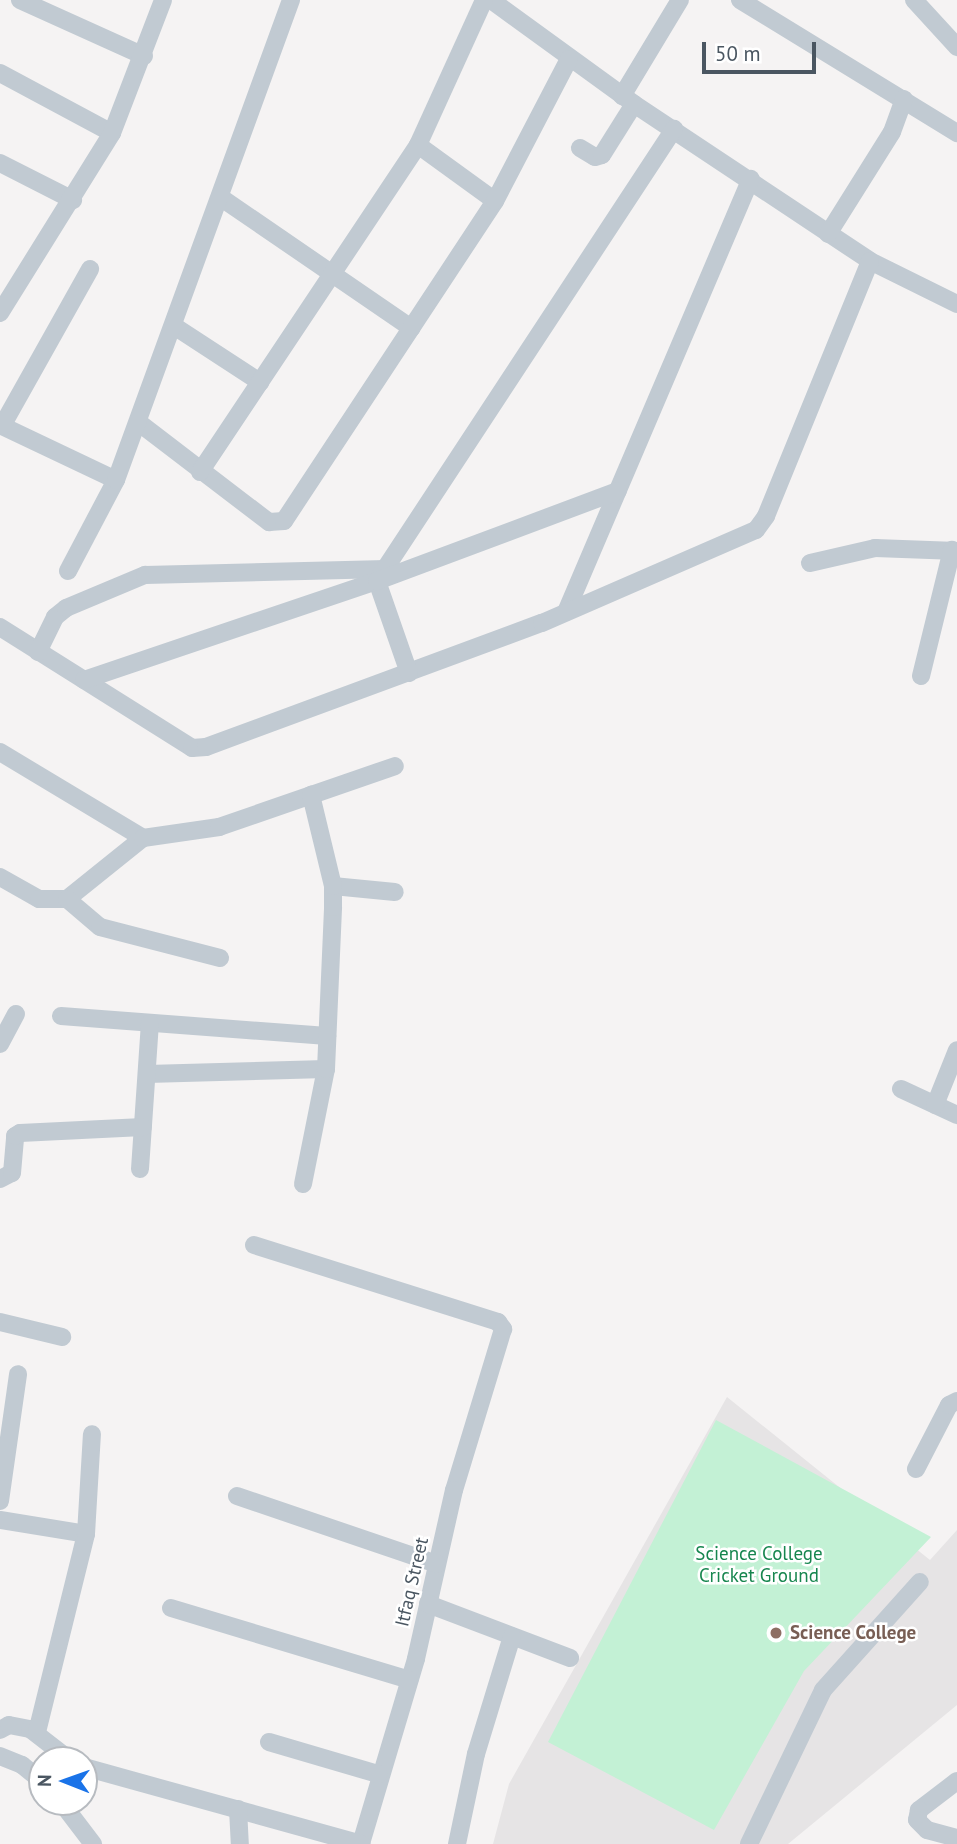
<!DOCTYPE html>
<html>
<head>
<meta charset="utf-8">
<style>
	body { margin:0 }
	#map { position:relative; width:957px; height:1844px; overflow:hidden; background:#f5f3f3; font-family:"PT Sans",sans-serif }
	div>[style] { position:absolute }
	[style*='--x'] { left:calc(var(--x)*1px); top:calc(var(--y)*1px); width:calc(var(--w)*1px); rotate:calc(var(--a)*1deg) }
	.education>* { inset:0; background:#e6e4e5 }
	.green>* { inset:0; background:#c3f1d5 }
	.minor>* { height:18px; margin:-9px; padding:0 9px; transform-origin:9px; border-radius:9px; background:#c1cad2 }
	.dots>* { width:19px; height:19px; translate:-50% -50%; box-sizing:border-box; border:4px solid #fff; border-radius:50% }
	span { translate:-50% -50%; white-space:nowrap; text-align:center; line-height:1.15; -webkit-text-stroke:5px #fff; paint-order:stroke }
	.park-label { font-size:19px; color:#17864f }
	.street-label { font-size:19px; color:#4a5661 }
	.education-label { font-size:19px; color:#785e54; font-weight:700 }
	.left { translate:0 -50%; text-align:left }
	.north { position:absolute; left:28px; top:1746px; width:70px; height:70px; box-sizing:border-box; background:#fff; border:2px solid #b7bbc0; border-radius:50%; rotate:271deg; font-size:19px; font-weight:700; line-height:28px; text-align:center; color:#4a5661 }
	.north::after { content:''; display:block; margin:auto; width:24px; height:32px; background:#1a73e8; clip-path:polygon(50% 0,100% 100%,50% 72%,0 100%) }
	.scale { position:absolute; left:702px; top:42px; width:114px; height:32px; box-sizing:border-box; border:4px solid #4a5661; border-top:0; padding-left:9px; font-size:21px; line-height:24px; white-space:nowrap; color:#4a5661; -webkit-text-stroke:5px #fff; paint-order:stroke }
</style>
</head>
<body>
<div id="map">
	<div class="education">
		<div style="clip-path:polygon(727px 1397px,930px 1560px,957px 1530px,957px 1705px,788px 1844px,493px 1844px,509px 1784px)"></div>
	</div>
	<div class="green">
		<div style="clip-path:polygon(716px 1420px,931px 1537px,804px 1671px,714px 1830px,548px 1742px)"></div>
	</div>
	<div class="minor">
		<div style="--x:20;--y:0;--w:136;--a:24.3"></div>
		<div style="--x:491;--y:0;--w:177;--a:36"></div>
		<div style="--x:634;--y:104;--w:283;--a:33.6"></div>
		<div style="--x:870;--y:261;--w:97;--a:26.3"></div>
		<div style="--x:740;--y:0;--w:255;--a:31.5"></div>
		<div style="--x:914;--y:0;--w:64;--a:47.5"></div>
		<div style="--x:0;--y:73;--w:127;--a:28.2"></div>
		<div style="--x:622;--y:96;--w:112;--a:-58.9"></div>
		<div style="--x:418;--y:145;--w:95;--a:36"></div>
		<div style="--x:580;--y:148;--w:17;--a:31"></div>
		<div style="--x:595;--y:157;--w:7;--a:-16"></div>
		<div style="--x:602;--y:155;--w:60;--a:-57.9"></div>
		<div style="--x:0;--y:163;--w:82;--a:26.9"></div>
		<div style="--x:220;--y:197;--w:232;--a:34.4"></div>
		<div style="--x:828;--y:234;--w:120;--a:-57.9"></div>
		<div style="--x:892;--y:132;--w:35;--a:-70"></div>
		<div style="--x:0;--y:313;--w:212;--a:-58.1"></div>
		<div style="--x:112;--y:133;--w:142;--a:-69"></div>
		<div style="--x:174;--y:326;--w:103;--a:33.1"></div>
		<div style="--x:138;--y:422;--w:165;--a:37.4"></div>
		<div style="--x:269;--y:522;--w:15;--a:-4"></div>
		<div style="--x:284;--y:521;--w:383;--a:-56.6"></div>
		<div style="--x:495;--y:201;--w:160;--a:-62.5"></div>
		<div style="--x:0;--y:425;--w:128;--a:25.4"></div>
		<div style="--x:2;--y:426;--w:180;--a:-60.7"></div>
		<div style="--x:200;--y:472;--w:393;--a:-56.3"></div>
		<div style="--x:418;--y:145;--w:159;--a:-65.5"></div>
		<div style="--x:810;--y:563;--w:67;--a:-13"></div>
		<div style="--x:875;--y:548;--w:82;--a:2.1"></div>
		<div style="--x:68;--y:571;--w:103;--a:-62.2"></div>
		<div style="--x:116;--y:480;--w:511;--a:-69.97"></div>
		<div style="--x:566;--y:612;--w:471;--a:-66.9"></div>
		<div style="--x:0;--y:627;--w:227;--a:32.2"></div>
		<div style="--x:192;--y:748;--w:14;--a:-4"></div>
		<div style="--x:206;--y:747;--w:358;--a:-20.3"></div>
		<div style="--x:542;--y:623;--w:233;--a:-23.5"></div>
		<div style="--x:756;--y:530;--w:17;--a:-54"></div>
		<div style="--x:766;--y:516;--w:275;--a:-67.8"></div>
		<div style="--x:38;--y:652;--w:39;--a:-64"></div>
		<div style="--x:55;--y:617;--w:14;--a:-39"></div>
		<div style="--x:66;--y:608;--w:86;--a:-22.7"></div>
		<div style="--x:145;--y:575;--w:241;--a:-1.4"></div>
		<div style="--x:409;--y:673;--w:97;--a:-109.2"></div>
		<div style="--x:377;--y:581;--w:541;--a:-56.69"></div>
		<div style="--x:921;--y:676;--w:130;--a:-76.2"></div>
		<div style="--x:84;--y:680;--w:309;--a:-18.7"></div>
		<div style="--x:377;--y:581;--w:257;--a:-20.5"></div>
		<div style="--x:0;--y:752;--w:167;--a:31"></div>
		<div style="--x:0;--y:877;--w:45;--a:29.4"></div>
		<div style="--x:39;--y:899;--w:28;--a:0"></div>
		<div style="--x:67;--y:899;--w:97;--a:-38.8"></div>
		<div style="--x:143;--y:838;--w:77;--a:-8.2"></div>
		<div style="--x:219;--y:827;--w:186;--a:-19.1"></div>
		<div style="--x:333;--y:886;--w:62;--a:5.5"></div>
		<div style="--x:67;--y:899;--w:43;--a:40.3"></div>
		<div style="--x:100;--y:927;--w:124;--a:14.5"></div>
		<div style="--x:61;--y:1016;--w:267;--a:4.3"></div>
		<div style="--x:0;--y:1044;--w:34;--a:-62"></div>
		<div style="--x:147;--y:1074;--w:179;--a:-1.6"></div>
		<div style="--x:901;--y:1089;--w:62;--a:24.9"></div>
		<div style="--x:935;--y:1105;--w:59;--a:-68.2"></div>
		<div style="--x:140;--y:1169;--w:146;--a:-86.1"></div>
		<div style="--x:0;--y:1179;--w:13;--a:-27"></div>
		<div style="--x:12;--y:1173;--w:37;--a:-85"></div>
		<div style="--x:15;--y:1136;--w:6;--a:-31"></div>
		<div style="--x:20;--y:1133;--w:123;--a:-2.8"></div>
		<div style="--x:303;--y:1184;--w:117;--a:-78.7"></div>
		<div style="--x:326;--y:1069;--w:162;--a:-87.5"></div>
		<div style="--x:333;--y:907;--w:21;--a:-90"></div>
		<div style="--x:333;--y:886;--w:94;--a:-103.6"></div>
		<div style="--x:254;--y:1245;--w:256;--a:17.5"></div>
		<div style="--x:498;--y:1322;--w:9;--a:54"></div>
		<div style="--x:503;--y:1329;--w:168;--a:106.9"></div>
		<div style="--x:454;--y:1490;--w:173;--a:102.7"></div>
		<div style="--x:416;--y:1659;--w:193;--a:106.6"></div>
		<div style="--x:0;--y:1322;--w:64;--a:13.6"></div>
		<div style="--x:916;--y:1469;--w:72;--a:-62.7"></div>
		<div style="--x:949;--y:1405;--w:9;--a:-27"></div>
		<div style="--x:237;--y:1496;--w:211;--a:18.8"></div>
		<div style="--x:0;--y:1501;--w:128;--a:-81.9"></div>
		<div style="--x:0;--y:1520;--w:87;--a:9.2"></div>
		<div style="--x:428;--y:1604;--w:152;--a:20.8"></div>
		<div style="--x:171;--y:1608;--w:249;--a:16.8"></div>
		<div style="--x:0;--y:1730;--w:10;--a:-29"></div>
		<div style="--x:9;--y:1725;--w:21;--a:11"></div>
		<div style="--x:30;--y:1729;--w:51;--a:37.8"></div>
		<div style="--x:37;--y:1732;--w:204;--a:-76.1"></div>
		<div style="--x:86;--y:1534;--w:100;--a:-86.6"></div>
		<div style="--x:269;--y:1742;--w:114;--a:16.4"></div>
		<div style="--x:0;--y:1756;--w:24;--a:22"></div>
		<div style="--x:22;--y:1765;--w:26;--a:39"></div>
		<div style="--x:84;--y:1767;--w:288;--a:15.5"></div>
		<div style="--x:957;--y:1781;--w:48;--a:142.7"></div>
		<div style="--x:919;--y:1810;--w:10;--a:101"></div>
		<div style="--x:917;--y:1820;--w:14;--a:45"></div>
		<div style="--x:927;--y:1830;--w:31;--a:15"></div>
		<div style="--x:61;--y:1802;--w:53;--a:52.7"></div>
		<div style="--x:238;--y:1809;--w:35;--a:87"></div>
		<div style="--x:457;--y:1844;--w:92;--a:-78.1"></div>
		<div style="--x:476;--y:1754;--w:123;--a:-73"></div>
		<div style="--x:749;--y:1844;--w:171;--a:-64.3"></div>
		<div style="--x:823;--y:1690;--w:145;--a:-48.1"></div>
	</div>
	<div class="dots">
		<div style="left:776px;top:1633px;background:#8d6e63"></div>
	</div>
	<div class="park-label">
		<span style="left:759px;top:1565px">Science College<br>Cricket Ground</span>
	</div>
	<div class="street-label">
		<span style="left:412px;top:1582px;rotate:-77deg">Itfaq Street</span>
	</div>
	<div class="education-label">
		<span class="left" style="left:790px;top:1633px">Science College</span>
	</div>
	<div class="north">N</div>
	<div class="scale">50 m</div>
</div>
</body>
</html>
